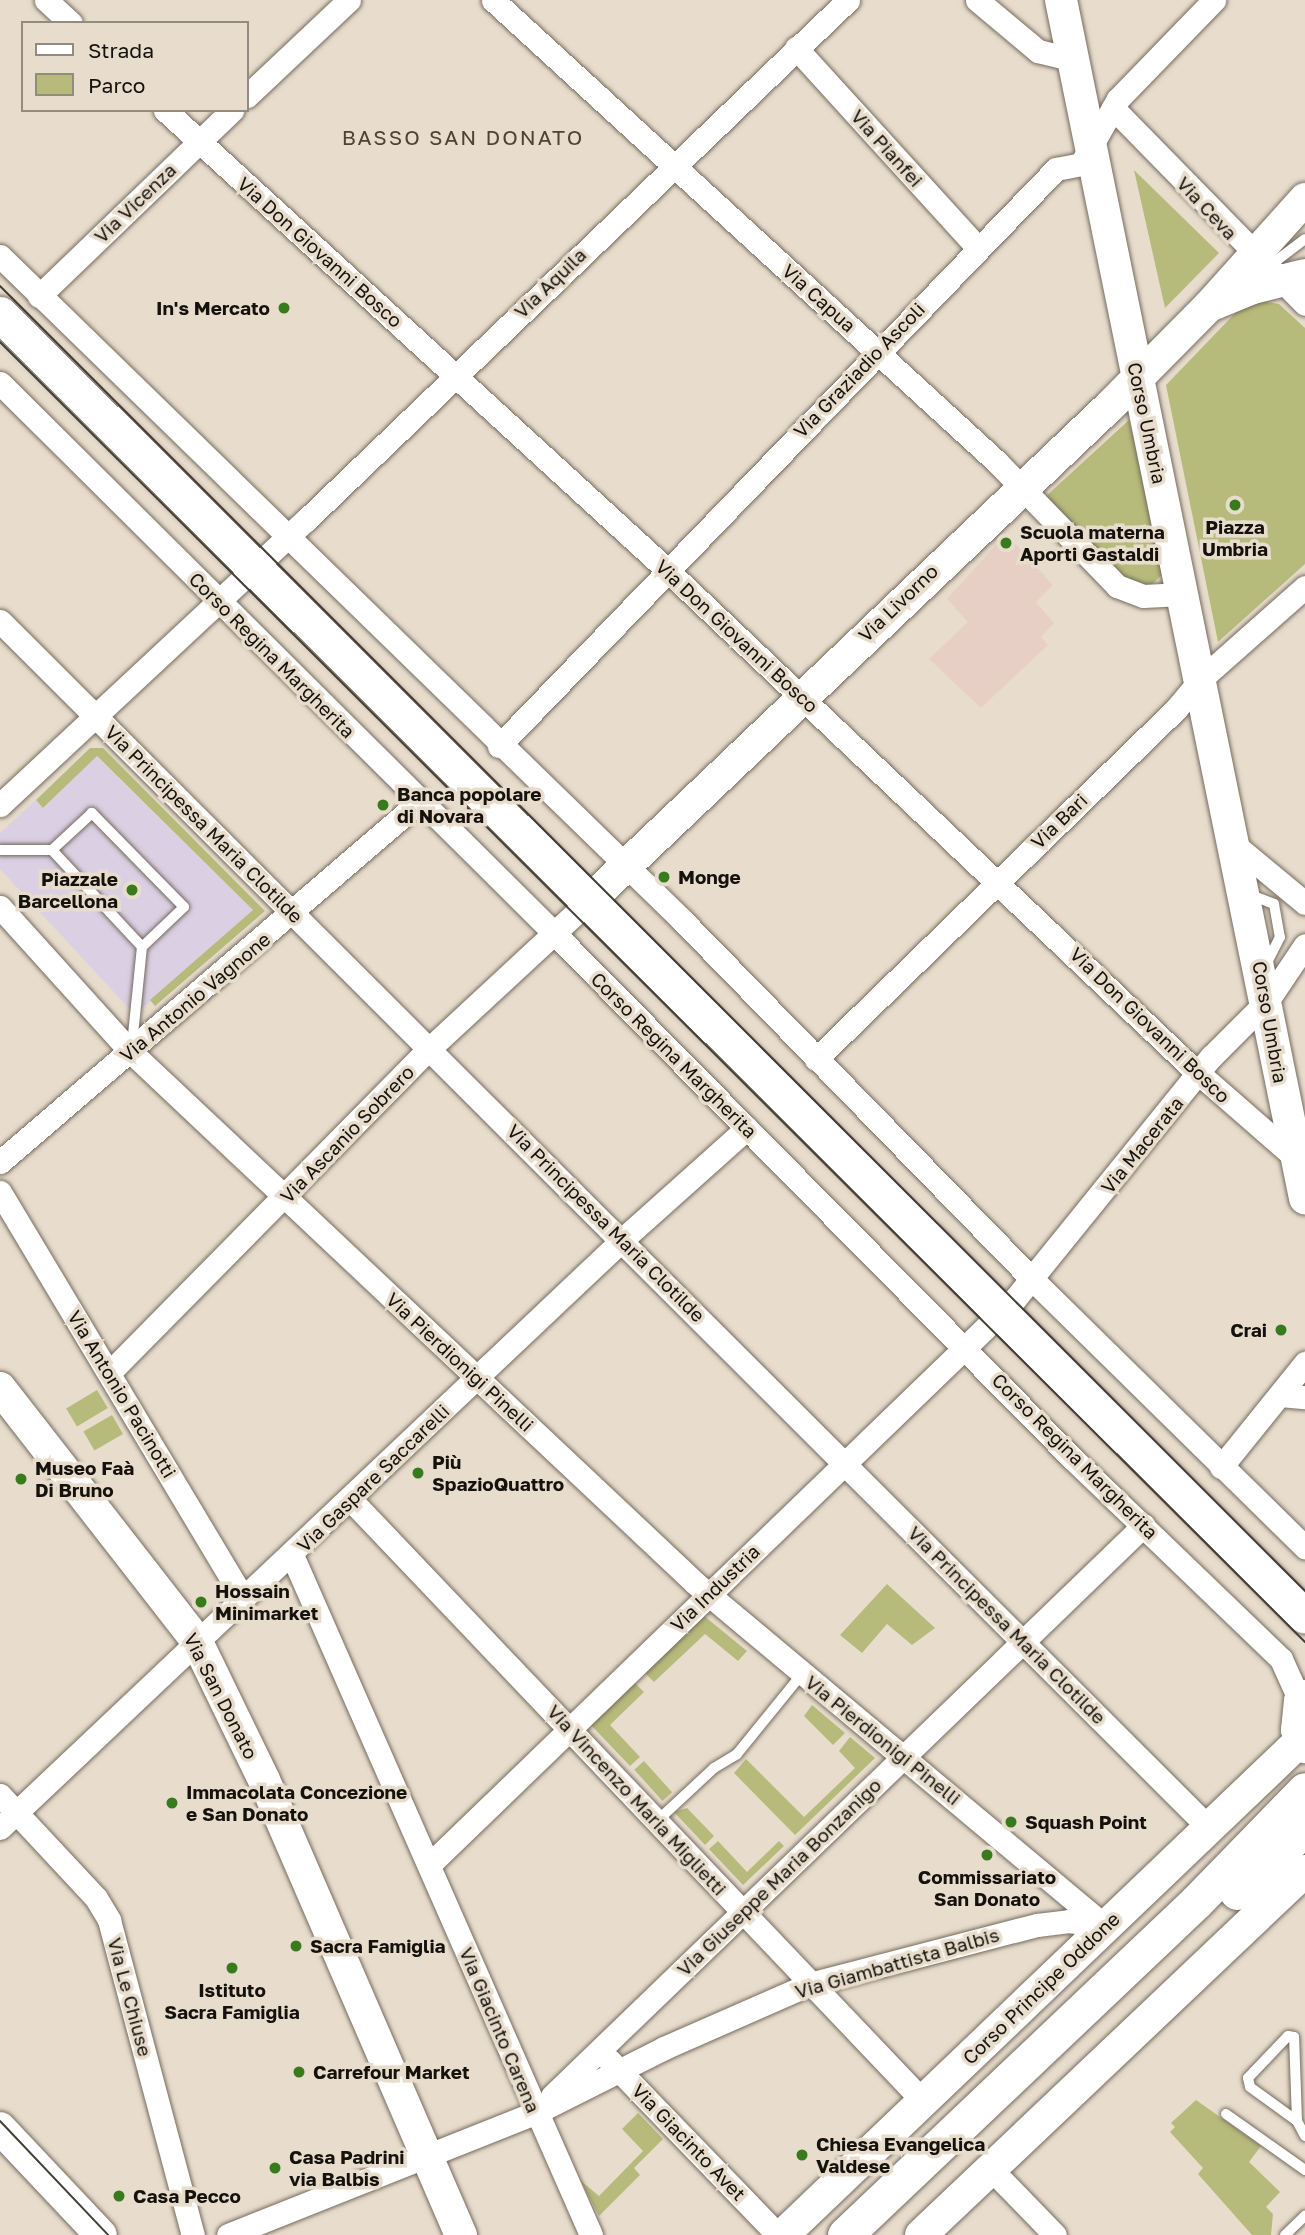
<!DOCTYPE html>
<html>
<head>
<meta charset="utf-8">
<style>
	body { margin:0 }
	#map { position:relative; width:1305px; height:2235px; overflow:hidden; background:#e8ddcd; font-family:"Golos Text",sans-serif }
	div>[style] { position:absolute }
	[style*='--x'] { left:calc(var(--x)*1px); top:calc(var(--y)*1px); width:calc(var(--w)*1px); rotate:calc(var(--a)*1deg) }
	.commercial>* { inset:0; background:#dbcfe3 }
	.education>* { inset:0; background:#e7cfc5 }
	.green>* { inset:0; background:#b6bb7b; transform-origin:0 0 }
	.roads { filter:drop-shadow(0 0 2px #756b5e) drop-shadow(0 0 2px #756b5e) }
	.lane>* { height:10px; margin:-5px; padding:0 5px; transform-origin:5px; border-radius:5px; background:#fff }
	.street>* { height:23px; margin:-11.5px; padding:0 11.5px; transform-origin:11.5px; border-radius:11.5px; background:#fff }
	.secondary>* { height:32px; margin:-16px; padding:0 16px; transform-origin:16px; border-radius:16px; background:#fff }
	.primary>* { height:35px; margin:-17.5px; padding:0 17.5px; transform-origin:17.5px; border-radius:17.5px; background:#fff }
	.tram>* { height:2px; margin:-1px; padding:0 1px; transform-origin:1px; border-radius:1px; background:#443f37 }
	.dots>* { width:19px; height:19px; translate:-50% -50%; box-sizing:border-box; border:4px solid #e8ddcd; border-radius:50% }
	span { translate:-50% -50%; white-space:nowrap; text-align:center; line-height:1.15; -webkit-text-stroke:7px #e8ddcd; paint-order:stroke }
	.street-label { font-size:19px; color:#15110c }
	.poi-label { font-size:19px; color:#15110c; font-weight:700 }
	.right { translate:-100% -50%; text-align:right }
	.left { translate:0 -50%; text-align:left }
	.neighbourhood-label { font-size:21px; color:#4c4336; letter-spacing:2px }
	.legend { position:absolute; left:21px; top:21px; width:228px; height:91px; box-sizing:border-box; background:#e8ddcd; border:2px solid #948b80; margin:0; padding:9px 12px; list-style:none; font-size:21px; color:#15110c }
	.legend li { display:flex; align-items:center; gap:14px; height:35px }
	.legend b { width:35px; border:2px solid #948b80 }
</style>
</head>
<body>
<div id="map">
	<div class="commercial">
		<div style="clip-path:polygon(96px 756px,253px 910px,135px 1015px,0 869px,0 833px,36px 800px,44px 808px)"></div>
	</div>
	<div class="education">
		<div style="clip-path:polygon(1003px 537px,1012px 540px,1053px 585px,1036px 602px,1054px 623px,1041px 637px,1048px 645px,981px 708px,929px 659px,968px 622px,947px 599px)"></div>
	</div>
	<div class="green">
		<div style="clip-path:polygon(1134px 170px,1219px 253px,1165px 308px)"></div>
		<div style="clip-path:polygon(1262px 301px,1279px 304px,1305px 328px,1305px 564px,1218px 642px,1166px 385px,1244px 304px)"></div>
		<div style="clip-path:polygon(1129px 420px,1164px 563px,1164px 573px,1151px 585px,1125px 583px,1044px 498px)"></div>
		<div style="clip-path:polygon(90px 748px,103px 748px,265px 911px,155px 1006px,150px 1000px,253px 910px,97px 756px,43px 808px,36px 800px)"></div>
		<div style="left:97px;top:1390px;width:21px;height:36px;rotate:59deg"></div>
		<div style="left:112px;top:1415px;width:22px;height:33px;rotate:60deg"></div>
		<div style="clip-path:polygon(887px 1584px,935px 1628px,912px 1645px,887px 1624px,862px 1653px,840px 1635px)"></div>
		<div style="clip-path:polygon(703px 1615px,747px 1651px,738px 1661px,705px 1634px,654px 1682px,644px 1672px)"></div>
		<div style="clip-path:polygon(634px 1682px,644px 1692px,610px 1725px,640px 1757px,630px 1766px,590px 1724px)"></div>
		<div style="clip-path:polygon(812px 1705px,845px 1733px,833px 1745px,804px 1716px)"></div>
		<div style="clip-path:polygon(850px 1737px,875px 1758px,795px 1835px,734px 1773px,746px 1759px,804px 1817px,855px 1768px,839px 1751px)"></div>
		<div style="left:644px;top:1761px;width:42px;height:13px;rotate:48deg"></div>
		<div style="clip-path:polygon(687px 1808px,714px 1836px,705px 1845px,674px 1812px)"></div>
		<div style="clip-path:polygon(718px 1841px,747px 1872px,779px 1841px,784px 1846px,743px 1885px,709px 1849px)"></div>
		<div style="clip-path:polygon(1196px 2100px,1261px 2146px,1249px 2162px,1280px 2192px,1266px 2207px,1273px 2214px,1271px 2235px,1252px 2235px,1198px 2174px,1203px 2168px,1170px 2132px,1175px 2127px,1171px 2123px)"></div>
		<div style="clip-path:polygon(638px 2113px,663px 2139px,634px 2168px,640px 2175px,599px 2216px,581px 2181px,599px 2196px,643px 2151px,622px 2129px)"></div>
	</div>
	<div class="roads">
		<div class="lane">
			<div style="--x:1268;--y:267;--w:46;--a:-37.1"></div>
			<div style="--x:0;--y:850;--w:52;--a:0"></div>
			<div style="--x:1248;--y:894;--w:28;--a:21"></div>
			<div style="--x:1274;--y:904;--w:34;--a:80"></div>
			<div style="--x:1280;--y:937;--w:30;--a:117"></div>
			<div style="--x:132;--y:1045;--w:99;--a:-84.2"></div>
			<div style="--x:142;--y:947;--w:58;--a:-43.6"></div>
			<div style="--x:184;--y:907;--w:132;--a:-134.4"></div>
			<div style="--x:92;--y:813;--w:54;--a:137.2"></div>
			<div style="--x:52;--y:850;--w:132;--a:47.1"></div>
			<div style="--x:657;--y:1821;--w:78;--a:-42.9"></div>
			<div style="--x:714;--y:1768;--w:27;--a:-31"></div>
			<div style="--x:737;--y:1754;--w:103;--a:-50.9"></div>
			<div style="--x:1226;--y:2114;--w:97;--a:35.3"></div>
			<div style="--x:1297;--y:2121;--w:84;--a:-92"></div>
			<div style="--x:1294;--y:2037;--w:6;--a:-171"></div>
			<div style="--x:1288;--y:2036;--w:58;--a:133.6"></div>
			<div style="--x:1248;--y:2078;--w:9;--a:77"></div>
			<div style="--x:1250;--y:2087;--w:58;--a:35.9"></div>
			<div style="--x:1297;--y:2121;--w:17;--a:62"></div>
			<div style="--x:1285;--y:2235;--w:28;--a:-44"></div>
		</div>
		<div class="street">
			<div style="--x:46;--y:0;--w:34;--a:43"></div>
			<div style="--x:493;--y:0;--w:684;--a:42.51"></div>
			<div style="--x:997;--y:462;--w:173;--a:45.9"></div>
			<div style="--x:1117;--y:586;--w:28;--a:21"></div>
			<div style="--x:1143;--y:596;--w:40;--a:-2.9"></div>
			<div style="--x:977;--y:0;--w:80;--a:39.9"></div>
			<div style="--x:1038;--y:51;--w:36;--a:14"></div>
			<div style="--x:796;--y:48;--w:270;--a:47.7"></div>
			<div style="--x:247;--y:96;--w:140;--a:-43.3"></div>
			<div style="--x:1113;--y:108;--w:274;--a:45.6"></div>
			<div style="--x:165;--y:110;--w:679;--a:42.49"></div>
			<div style="--x:666;--y:569;--w:721;--a:43.48"></div>
			<div style="--x:1189;--y:1065;--w:147;--a:41.1"></div>
			<div style="--x:0;--y:256;--w:952;--a:44.23"></div>
			<div style="--x:682;--y:920;--w:501;--a:45.73"></div>
			<div style="--x:1032;--y:1279;--w:383;--a:44.5"></div>
			<div style="--x:39;--y:296;--w:268;--a:-43.9"></div>
			<div style="--x:0;--y:383;--w:779;--a:44.79"></div>
			<div style="--x:553;--y:932;--w:739;--a:45.38"></div>
			<div style="--x:1072;--y:1458;--w:290;--a:43.9"></div>
			<div style="--x:1281;--y:1659;--w:46;--a:65.7"></div>
			<div style="--x:0;--y:621;--w:1710;--a:44.95"></div>
			<div style="--x:499;--y:746;--w:802;--a:-46.01"></div>
			<div style="--x:1056;--y:169;--w:25;--a:-11"></div>
			<div style="--x:1081;--y:164;--w:75;--a:-60.4"></div>
			<div style="--x:1118;--y:99;--w:138;--a:-45.9"></div>
			<div style="--x:0;--y:805;--w:418;--a:-43"></div>
			<div style="--x:306;--y:520;--w:751;--a:-43.81"></div>
			<div style="--x:1236;--y:846;--w:89;--a:39.6"></div>
			<div style="--x:0;--y:907;--w:195;--a:47.9"></div>
			<div style="--x:131;--y:1052;--w:775;--a:43.27"></div>
			<div style="--x:695;--y:1583;--w:535;--a:39.92"></div>
			<div style="--x:816;--y:1059;--w:502;--a:-44.19"></div>
			<div style="--x:1176;--y:709;--w:39;--a:-50"></div>
			<div style="--x:1201;--y:679;--w:139;--a:-41.5"></div>
			<div style="--x:0;--y:1162;--w:552;--a:-40.67"></div>
			<div style="--x:0;--y:1192;--w:473;--a:59.1"></div>
			<div style="--x:110;--y:1372;--w:455;--a:-45.4"></div>
			<div style="--x:430;--y:1048;--w:217;--a:-42.8"></div>
			<div style="--x:1280;--y:1395;--w:25;--a:5"></div>
			<div style="--x:1221;--y:1467;--w:134;--a:-51.1"></div>
			<div style="--x:351;--y:1500;--w:830;--a:46.42"></div>
			<div style="--x:292;--y:1555;--w:743;--a:66.26"></div>
			<div style="--x:0;--y:1795;--w:141;--a:47"></div>
			<div style="--x:96;--y:1898;--w:26;--a:59"></div>
			<div style="--x:109;--y:1920;--w:326;--a:75.1"></div>
			<div style="--x:0;--y:1828;--w:857;--a:-43.39"></div>
			<div style="--x:623;--y:1239;--w:166;--a:-41.8"></div>
			<div style="--x:429;--y:1865;--w:813;--a:-44"></div>
			<div style="--x:1014;--y:1300;--w:313;--a:-51"></div>
			<div style="--x:1211;--y:1057;--w:81;--a:-45"></div>
			<div style="--x:1268;--y:1000;--w:66;--a:-56.1"></div>
			<div style="--x:609;--y:2060;--w:243;--a:46"></div>
			<div style="--x:552;--y:2096;--w:822;--a:-43.97"></div>
			<div style="--x:990;--y:2168;--w:93;--a:45.9"></div>
			<div style="--x:228;--y:2235;--w:330;--a:-21.7"></div>
			<div style="--x:535;--y:2113;--w:144;--a:-26.7"></div>
			<div style="--x:664;--y:2048;--w:159;--a:-23.7"></div>
			<div style="--x:810;--y:1984;--w:235;--a:-14.6"></div>
			<div style="--x:1037;--y:1925;--w:32;--a:-7"></div>
			<div style="--x:1069;--y:1921;--w:36;--a:8"></div>
		</div>
		<div class="secondary">
			<div style="--x:1061;--y:0;--w:1223;--a:78.49"></div>
			<div style="--x:1214;--y:304;--w:42;--a:-22.3"></div>
			<div style="--x:1253;--y:288;--w:54;--a:-14"></div>
			<div style="--x:589;--y:901;--w:720;--a:-43.54"></div>
			<div style="--x:1111;--y:405;--w:139;--a:-45.3"></div>
			<div style="--x:1209;--y:306;--w:144;--a:-48.1"></div>
			<div style="--x:0;--y:1388;--w:319;--a:52.1"></div>
			<div style="--x:196;--y:1640;--w:156;--a:64.1"></div>
			<div style="--x:264;--y:1780;--w:496;--a:66.6"></div>
			<div style="--x:1305;--y:1696;--w:7;--a:135"></div>
			<div style="--x:1300;--y:1701;--w:29;--a:96"></div>
			<div style="--x:1297;--y:1730;--w:19;--a:65"></div>
			<div style="--x:0;--y:2128;--w:147;--a:46.7"></div>
			<div style="--x:783;--y:2235;--w:715;--a:-43.7"></div>
			<div style="--x:921;--y:2235;--w:529;--a:-43.47"></div>
		</div>
		<div class="primary">
			<div style="--x:0;--y:314;--w:1843;--a:44.93"></div>
			<div style="--x:1237;--y:1892;--w:93;--a:-43.3"></div>
			<div style="--x:845;--y:2235;--w:484;--a:-43.5"></div>
			<div style="--x:1196;--y:1902;--w:156;--a:-45.8"></div>
		</div>
	</div>
	<div class="tram">
		<div style="--x:0;--y:286;--w:1846;--a:45"></div>
		<div style="--x:0;--y:342;--w:1842;--a:44.89"></div>
		<div style="--x:0;--y:2121;--w:157;--a:46.5"></div>
	</div>
	<div class="dots">
		<div style="left:284px;top:308px;background:#377b1d"></div>
		<div style="left:1235px;top:505px;background:#377b1d"></div>
		<div style="left:1006px;top:543px;background:#377b1d"></div>
		<div style="left:383px;top:805px;background:#377b1d"></div>
		<div style="left:664px;top:877px;background:#377b1d"></div>
		<div style="left:132px;top:890px;background:#377b1d"></div>
		<div style="left:1281px;top:1330px;background:#377b1d"></div>
		<div style="left:418px;top:1473px;background:#377b1d"></div>
		<div style="left:21px;top:1479px;background:#377b1d"></div>
		<div style="left:201px;top:1602px;background:#377b1d"></div>
		<div style="left:172px;top:1803px;background:#377b1d"></div>
		<div style="left:1011px;top:1822px;background:#377b1d"></div>
		<div style="left:987px;top:1855px;background:#377b1d"></div>
		<div style="left:296px;top:1946px;background:#377b1d"></div>
		<div style="left:232px;top:1968px;background:#377b1d"></div>
		<div style="left:299px;top:2072px;background:#377b1d"></div>
		<div style="left:802px;top:2155px;background:#377b1d"></div>
		<div style="left:275px;top:2168px;background:#377b1d"></div>
		<div style="left:119px;top:2196px;background:#377b1d"></div>
	</div>
	<div class="street-label">
		<span style="left:887px;top:148px;rotate:48deg">Via Pianfei</span>
		<span style="left:135px;top:203px;rotate:-44deg">Via Vicenza</span>
		<span style="left:1207px;top:208px;rotate:47deg">Via Ceva</span>
		<span style="left:320px;top:252px;rotate:42deg">Via Don Giovanni Bosco</span>
		<span style="left:550px;top:283px;rotate:-44deg">Via Aquila</span>
		<span style="left:819px;top:298px;rotate:42deg">Via Capua</span>
		<span style="left:859px;top:370px;rotate:-46deg">Via Graziadio Ascoli</span>
		<span style="left:1147px;top:423px;rotate:78deg">Corso Umbria</span>
		<span style="left:898px;top:603px;rotate:-44deg">Via Livorno</span>
		<span style="left:737px;top:636px;rotate:43deg">Via Don Giovanni Bosco</span>
		<span style="left:272px;top:655px;rotate:45deg">Corso Regina Margherita</span>
		<span style="left:1059px;top:821px;rotate:-44deg">Via Bari</span>
		<span style="left:204px;top:824px;rotate:45deg">Via Principessa Maria Clotilde</span>
		<span style="left:195px;top:997px;rotate:-40deg">Via Antonio Vagnone</span>
		<span style="left:1270px;top:1022px;rotate:80deg">Corso Umbria</span>
		<span style="left:1150px;top:1025px;rotate:44deg">Via Don Giovanni Bosco</span>
		<span style="left:674px;top:1055px;rotate:45deg">Corso Regina Margherita</span>
		<span style="left:347px;top:1134px;rotate:-46deg">Via Ascanio Sobrero</span>
		<span style="left:1142px;top:1145px;rotate:-51deg">Via Macerata</span>
		<span style="left:606px;top:1223px;rotate:45deg">Via Principessa Maria Clotilde</span>
		<span style="left:460px;top:1362px;rotate:43deg">Via Pierdionigi Pinelli</span>
		<span style="left:122px;top:1394px;rotate:59deg">Via Antonio Pacinotti</span>
		<span style="left:1075px;top:1456px;rotate:45deg">Corso Regina Margherita</span>
		<span style="left:373px;top:1478px;rotate:-44deg">Via Gaspare Saccarelli</span>
		<span style="left:715px;top:1588px;rotate:-44deg">Via Industria</span>
		<span style="left:1007px;top:1625px;rotate:45deg">Via Principessa Maria Clotilde</span>
		<span style="left:221px;top:1696px;rotate:63deg">Via San Donato</span>
		<span style="left:883px;top:1740px;rotate:39deg">Via Pierdionigi Pinelli</span>
		<span style="left:637px;top:1800px;rotate:47deg">Via Vincenzo Maria Miglietti</span>
		<span style="left:779px;top:1877px;rotate:-44deg">Via Giuseppe Maria Bonzanigo</span>
		<span style="left:897px;top:1963px;rotate:-16deg">Via Giambattista Balbis</span>
		<span style="left:1041px;top:1988px;rotate:-44deg">Corso Principe Oddone</span>
		<span style="left:130px;top:1997px;rotate:75deg">Via Le Chiuse</span>
		<span style="left:500px;top:2030px;rotate:67deg">Via Giacinto Carena</span>
		<span style="left:689px;top:2142px;rotate:46deg">Via Giacinto Avet</span>
	</div>
	<div class="poi-label">
		<span class="right" style="left:270px;top:308px">In's Mercato</span>
		<span style="left:1235px;top:538px">Piazza<br>Umbria</span>
		<span class="left" style="left:1020px;top:543px">Scuola materna<br>Aporti Gastaldi</span>
		<span class="left" style="left:397px;top:805px">Banca popolare<br>di Novara</span>
		<span class="left" style="left:678px;top:877px">Monge</span>
		<span class="right" style="left:118px;top:890px">Piazzale<br>Barcellona</span>
		<span class="right" style="left:1267px;top:1330px">Crai</span>
		<span class="left" style="left:432px;top:1473px">Più<br>SpazioQuattro</span>
		<span class="left" style="left:35px;top:1479px">Museo Faà<br>Di Bruno</span>
		<span class="left" style="left:215px;top:1602px">Hossain<br>Minimarket</span>
		<span class="left" style="left:186px;top:1803px">Immacolata Concezione<br>e San Donato</span>
		<span class="left" style="left:1025px;top:1822px">Squash Point</span>
		<span style="left:987px;top:1888px">Commissariato<br>San Donato</span>
		<span class="left" style="left:310px;top:1946px">Sacra Famiglia</span>
		<span style="left:232px;top:2001px">Istituto<br>Sacra Famiglia</span>
		<span class="left" style="left:313px;top:2072px">Carrefour Market</span>
		<span class="left" style="left:816px;top:2155px">Chiesa Evangelica<br>Valdese</span>
		<span class="left" style="left:289px;top:2168px">Casa Padrini<br>via Balbis</span>
		<span class="left" style="left:133px;top:2196px">Casa Pecco</span>
	</div>
	<div class="neighbourhood-label">
		<span style="left:463px;top:137px">BASSO SAN DONATO</span>
	</div>
	<ul class="legend">
	<li><b style="height:9px;background:#fff"></b>Strada</li>
	<li><b style="height:19px;background:#b6bb7b"></b>Parco</li>
	</ul>
</div>
</body>
</html>
